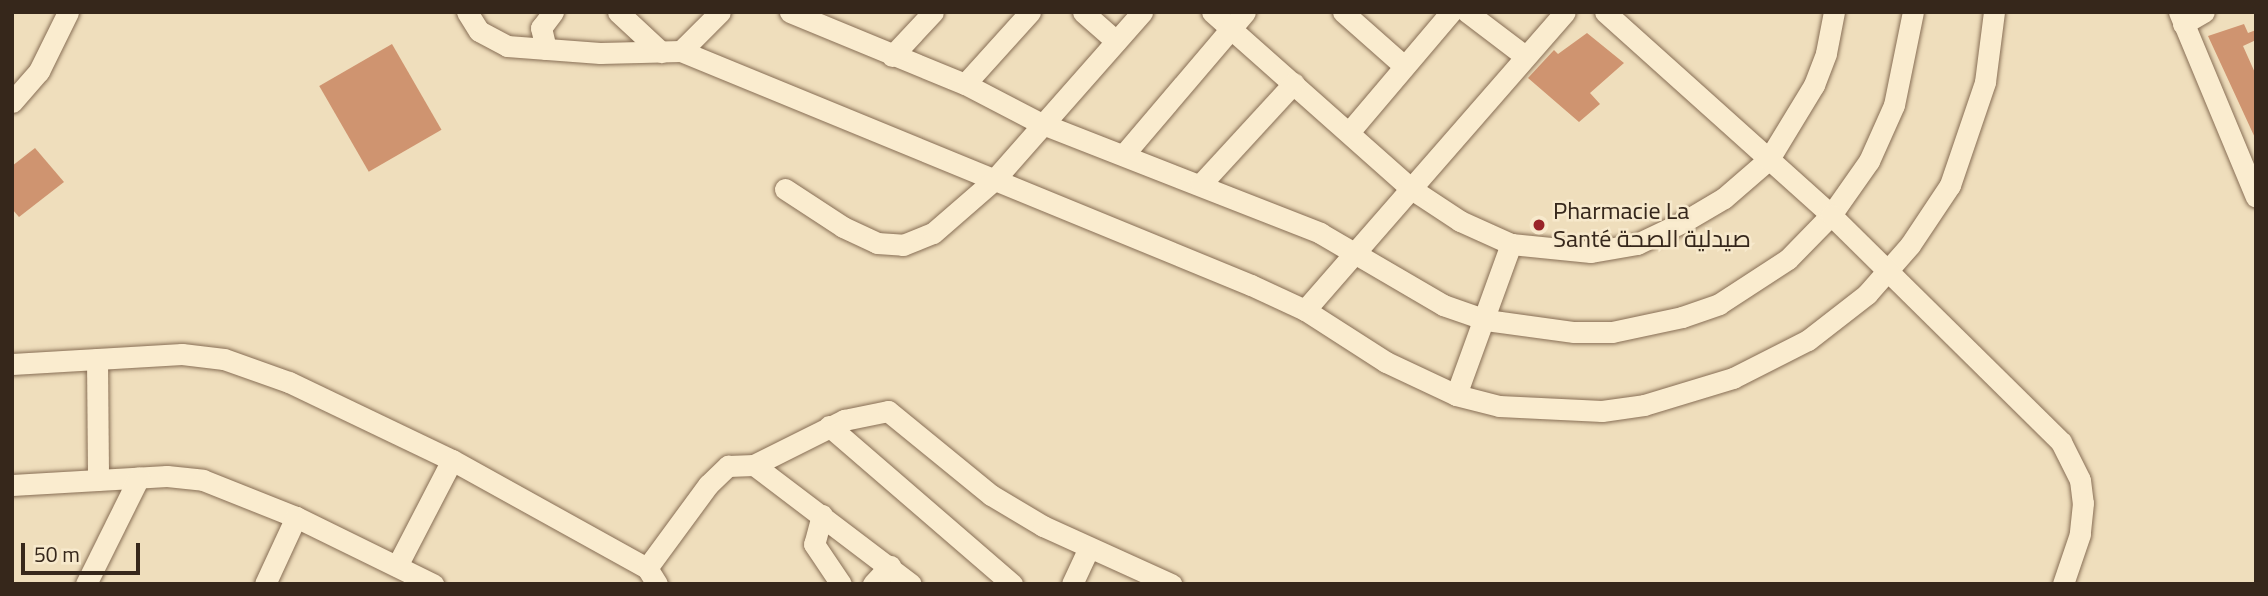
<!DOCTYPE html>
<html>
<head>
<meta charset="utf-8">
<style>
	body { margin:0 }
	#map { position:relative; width:2268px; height:596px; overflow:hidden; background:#efdebc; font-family:Georgia,Cairo,serif }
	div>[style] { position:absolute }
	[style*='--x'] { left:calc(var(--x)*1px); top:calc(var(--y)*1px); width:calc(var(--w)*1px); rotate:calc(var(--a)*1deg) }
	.building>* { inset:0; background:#cf9470; transform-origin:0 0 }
	.roads { filter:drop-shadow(0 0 2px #876e55) drop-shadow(0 0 2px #876e55) }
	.minor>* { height:21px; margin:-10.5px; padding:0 10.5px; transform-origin:10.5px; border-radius:10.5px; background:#faeccf }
	.dots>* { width:19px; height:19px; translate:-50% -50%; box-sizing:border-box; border:4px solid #f7e9cc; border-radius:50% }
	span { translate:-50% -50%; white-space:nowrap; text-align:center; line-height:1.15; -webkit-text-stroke:5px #f7e9cc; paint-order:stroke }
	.poi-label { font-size:24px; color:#36271b }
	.left { translate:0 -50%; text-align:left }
	.frame { position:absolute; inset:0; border:14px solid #36271b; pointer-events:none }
	.scale { position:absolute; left:21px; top:543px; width:119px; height:32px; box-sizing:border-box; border:4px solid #36271b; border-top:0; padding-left:9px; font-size:21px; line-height:24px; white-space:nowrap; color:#36271b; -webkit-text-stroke:5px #f7e9cc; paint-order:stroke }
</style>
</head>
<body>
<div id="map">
	<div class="building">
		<div style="clip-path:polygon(2244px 24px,2248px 33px,2256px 30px,2256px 40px,2243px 46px,2256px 75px,2256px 140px,2208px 36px)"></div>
		<div style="clip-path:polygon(1587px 33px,1624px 63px,1590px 93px,1600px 104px,1579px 122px,1528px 78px,1554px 50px,1558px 54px)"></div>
		<div style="left:392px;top:44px;width:99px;height:84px;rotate:60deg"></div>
		<div style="clip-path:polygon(35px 148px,64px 182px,19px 217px,12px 209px,12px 166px)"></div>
	</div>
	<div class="roads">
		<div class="minor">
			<div style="--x:467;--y:12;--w:22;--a:58"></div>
			<div style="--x:479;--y:31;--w:32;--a:28"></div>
			<div style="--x:507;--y:46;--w:93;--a:4.3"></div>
			<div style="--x:600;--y:53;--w:81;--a:-1.4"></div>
			<div style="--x:681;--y:51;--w:616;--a:22.32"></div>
			<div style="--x:1251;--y:285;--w:60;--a:24.8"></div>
			<div style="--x:1305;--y:310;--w:96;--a:32.7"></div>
			<div style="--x:1386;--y:362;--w:77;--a:25.2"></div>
			<div style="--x:1456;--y:395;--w:44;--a:14.3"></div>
			<div style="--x:1499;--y:406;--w:103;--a:2.8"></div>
			<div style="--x:1602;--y:411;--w:42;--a:-8.1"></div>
			<div style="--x:1644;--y:405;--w:93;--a:-16.9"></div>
			<div style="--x:1733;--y:378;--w:84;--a:-26.9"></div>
			<div style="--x:1808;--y:340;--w:75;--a:-37.9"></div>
			<div style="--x:1867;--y:294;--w:65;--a:-48.7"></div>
			<div style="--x:1910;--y:245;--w:72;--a:-56.3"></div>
			<div style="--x:1950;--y:185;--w:109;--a:-71.2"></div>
			<div style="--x:1985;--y:82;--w:71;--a:-82.7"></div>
			<div style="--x:618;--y:12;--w:59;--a:42.9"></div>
			<div style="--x:790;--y:12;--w:189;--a:22.4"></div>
			<div style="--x:965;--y:84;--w:85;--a:27.5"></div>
			<div style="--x:1040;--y:123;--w:301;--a:21.4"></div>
			<div style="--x:1320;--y:233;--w:143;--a:30.3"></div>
			<div style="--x:1443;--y:305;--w:46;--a:19.2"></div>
			<div style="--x:1486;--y:320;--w:89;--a:7.8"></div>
			<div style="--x:1574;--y:332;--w:38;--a:0"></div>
			<div style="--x:1612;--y:332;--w:72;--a:-12.1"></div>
			<div style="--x:1682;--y:317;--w:39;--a:-19"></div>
			<div style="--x:1719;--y:304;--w:82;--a:-33.1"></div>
			<div style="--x:1788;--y:259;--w:62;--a:-45.7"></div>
			<div style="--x:1831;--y:215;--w:66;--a:-54.9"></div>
			<div style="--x:1869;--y:161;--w:61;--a:-65.9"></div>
			<div style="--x:1894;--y:105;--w:95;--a:-78.5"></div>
			<div style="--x:1083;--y:12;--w:44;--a:41.3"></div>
			<div style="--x:1212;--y:12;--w:265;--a:41.6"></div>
			<div style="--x:1410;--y:188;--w:60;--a:33.4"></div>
			<div style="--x:1460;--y:221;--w:56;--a:24.3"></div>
			<div style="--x:1511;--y:244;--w:80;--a:5.7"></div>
			<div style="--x:1591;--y:252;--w:47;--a:-9.9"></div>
			<div style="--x:1637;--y:244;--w:53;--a:-25.6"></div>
			<div style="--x:1685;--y:221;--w:45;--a:-30.5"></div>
			<div style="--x:1724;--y:198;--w:60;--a:-40.9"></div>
			<div style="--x:1769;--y:159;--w:87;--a:-58.7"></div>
			<div style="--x:1814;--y:85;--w:34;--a:-69"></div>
			<div style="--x:1826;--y:53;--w:42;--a:-79"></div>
			<div style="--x:1343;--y:12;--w:80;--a:41.5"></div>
			<div style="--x:1467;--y:12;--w:73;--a:37.2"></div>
			<div style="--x:1605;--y:12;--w:304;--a:41.9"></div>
			<div style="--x:1831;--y:215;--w:323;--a:44.6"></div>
			<div style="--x:2061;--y:442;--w:42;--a:63.4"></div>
			<div style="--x:2080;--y:480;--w:23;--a:83"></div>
			<div style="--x:2083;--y:503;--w:31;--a:96"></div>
			<div style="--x:2080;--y:534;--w:53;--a:108.8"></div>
			<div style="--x:2179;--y:12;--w:200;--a:67.4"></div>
			<div style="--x:2183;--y:24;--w:24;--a:-30"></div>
			<div style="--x:546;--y:49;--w:22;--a:-103"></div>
			<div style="--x:541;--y:28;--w:20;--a:-53"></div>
			<div style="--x:681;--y:51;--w:55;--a:-45"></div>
			<div style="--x:892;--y:56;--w:60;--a:-47"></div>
			<div style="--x:965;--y:84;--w:97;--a:-47.9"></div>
			<div style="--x:12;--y:102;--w:41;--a:-48.9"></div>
			<div style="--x:39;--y:71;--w:66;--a:-63.8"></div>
			<div style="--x:1350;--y:131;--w:156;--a:-49.7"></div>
			<div style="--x:1125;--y:153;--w:185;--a:-49.6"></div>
			<div style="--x:1201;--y:184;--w:137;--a:-47.4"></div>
			<div style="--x:785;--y:189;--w:69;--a:33.2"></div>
			<div style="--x:843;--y:227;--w:38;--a:25"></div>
			<div style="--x:877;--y:243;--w:26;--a:4"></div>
			<div style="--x:903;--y:245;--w:32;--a:-22"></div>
			<div style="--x:933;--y:233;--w:81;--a:-41"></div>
			<div style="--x:994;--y:180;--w:224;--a:-48.6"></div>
			<div style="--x:1305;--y:310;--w:395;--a:-48.9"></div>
			<div style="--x:97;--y:359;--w:121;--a:89.5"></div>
			<div style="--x:12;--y:364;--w:170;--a:-3.4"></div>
			<div style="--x:182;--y:354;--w:42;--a:6.8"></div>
			<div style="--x:224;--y:359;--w:69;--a:19.5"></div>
			<div style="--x:289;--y:382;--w:181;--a:25.6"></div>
			<div style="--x:452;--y:460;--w:223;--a:29"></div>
			<div style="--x:647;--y:568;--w:19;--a:58"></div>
			<div style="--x:1456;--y:395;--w:161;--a:-70"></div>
			<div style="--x:829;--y:426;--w:242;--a:40.8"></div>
			<div style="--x:754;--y:465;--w:101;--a:-26.6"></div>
			<div style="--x:844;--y:420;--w:45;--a:-11.6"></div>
			<div style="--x:888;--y:411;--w:133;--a:39.2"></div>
			<div style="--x:991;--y:495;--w:61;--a:30.8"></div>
			<div style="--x:1043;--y:526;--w:141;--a:24.4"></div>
			<div style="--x:12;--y:485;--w:155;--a:-3.3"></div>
			<div style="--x:167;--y:476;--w:36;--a:6"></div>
			<div style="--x:203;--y:480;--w:100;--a:21.7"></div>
			<div style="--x:296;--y:517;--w:153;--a:26.1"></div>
			<div style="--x:822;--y:515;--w:30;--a:105"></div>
			<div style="--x:814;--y:544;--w:48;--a:56"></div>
			<div style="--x:397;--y:566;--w:119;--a:-62.6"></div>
			<div style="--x:647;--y:568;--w:103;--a:-53.7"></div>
			<div style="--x:708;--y:485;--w:28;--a:-44"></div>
			<div style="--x:728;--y:466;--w:26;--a:-2"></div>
			<div style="--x:754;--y:465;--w:197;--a:37.2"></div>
			<div style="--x:86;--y:584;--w:119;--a:-63.6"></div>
			<div style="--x:265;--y:584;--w:74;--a:-65.2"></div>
			<div style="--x:873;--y:584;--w:25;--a:-47"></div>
			<div style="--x:1072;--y:584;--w:40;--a:-65"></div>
		</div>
	</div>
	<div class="dots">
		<div style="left:1539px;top:225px;background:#992328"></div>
	</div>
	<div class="poi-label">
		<span class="left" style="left:1553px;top:225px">Pharmacie La<br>Santé صيدلية الصحة</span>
	</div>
	<div class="frame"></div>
	<div class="scale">50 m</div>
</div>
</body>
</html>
